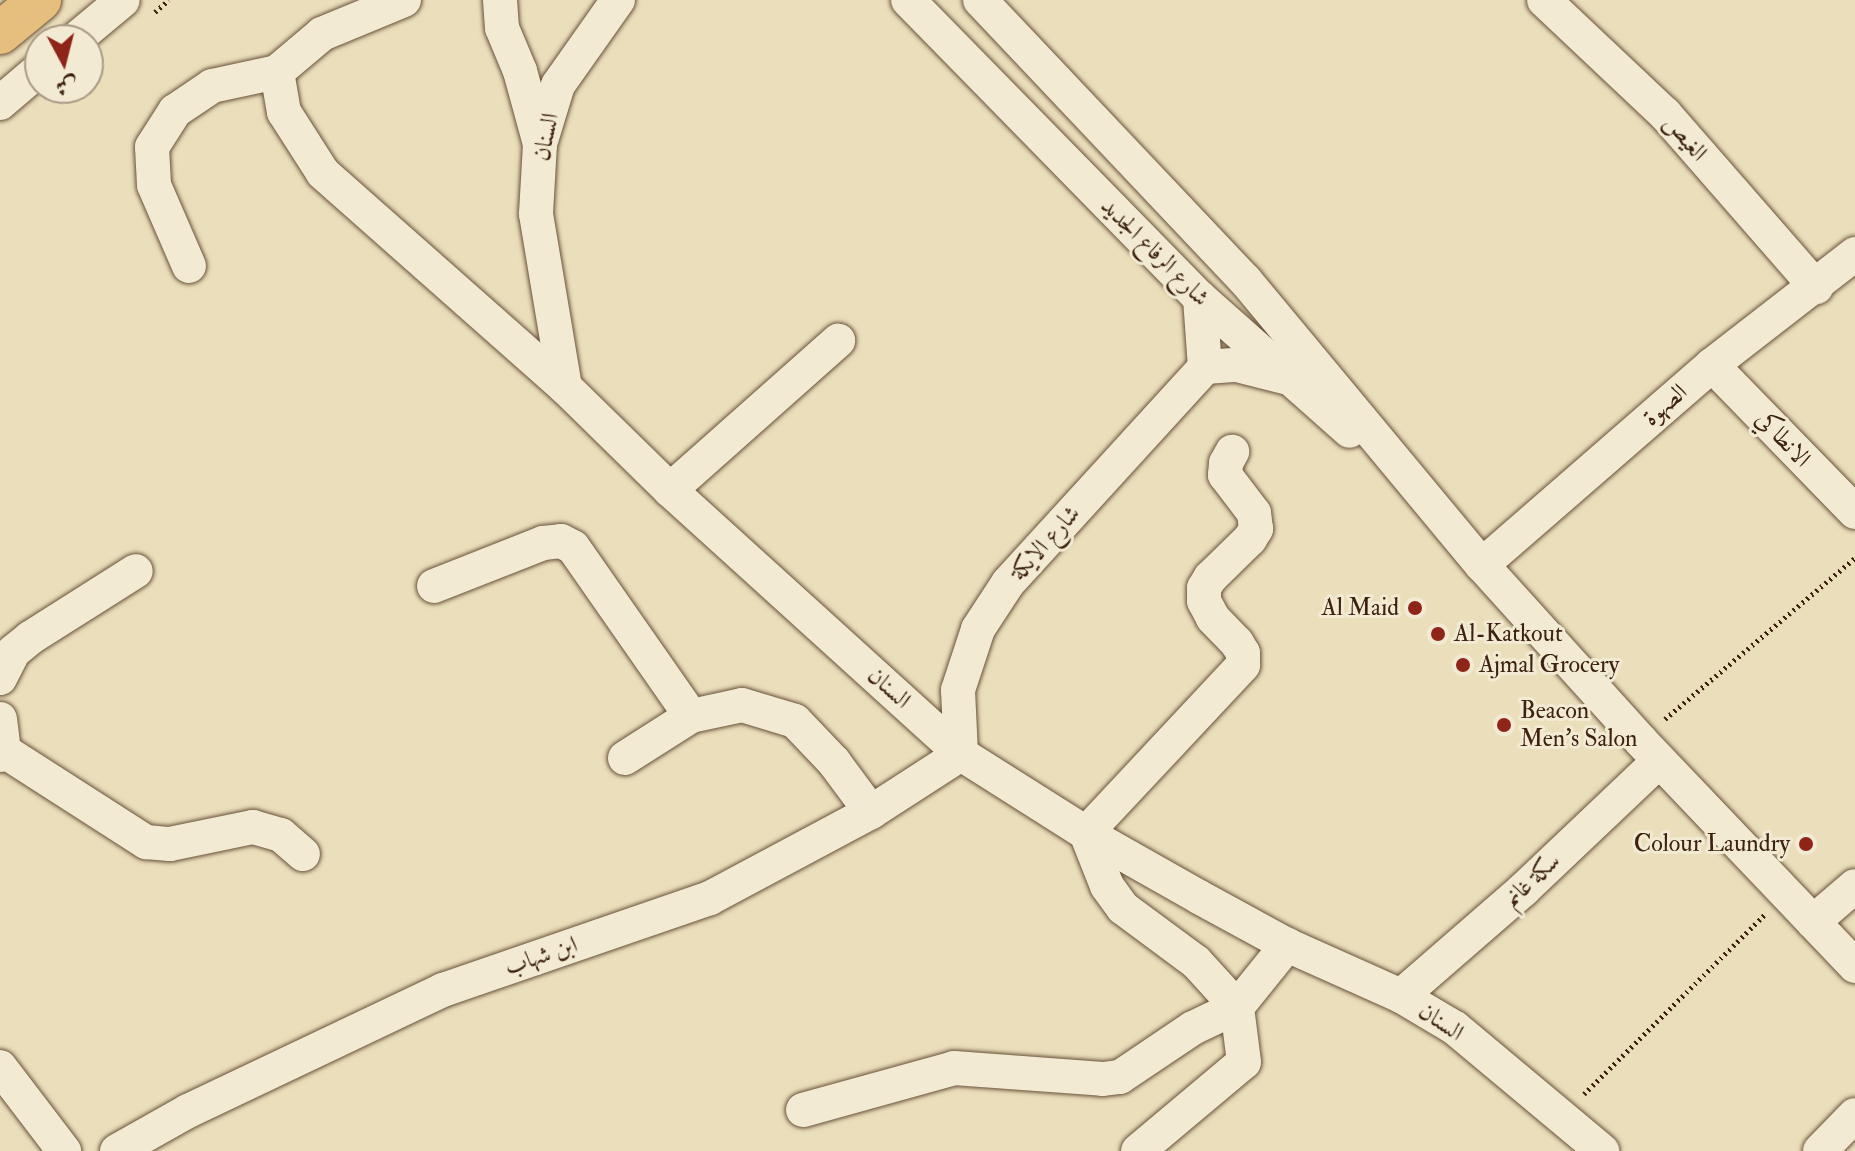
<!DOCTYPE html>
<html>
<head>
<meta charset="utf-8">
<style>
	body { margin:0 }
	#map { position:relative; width:1855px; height:1151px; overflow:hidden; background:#ebdebb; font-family:"IM FELL Double Pica",Amiri,serif }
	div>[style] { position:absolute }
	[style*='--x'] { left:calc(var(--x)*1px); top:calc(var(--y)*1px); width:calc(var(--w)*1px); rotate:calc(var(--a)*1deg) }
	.path>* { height:5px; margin-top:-2.5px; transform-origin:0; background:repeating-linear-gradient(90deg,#3d230f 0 2px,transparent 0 6px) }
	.roads { filter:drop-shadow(0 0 2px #68523a) drop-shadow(0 0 2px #68523a) }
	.minor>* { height:34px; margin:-17px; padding:0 17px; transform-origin:17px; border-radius:17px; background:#f2ead3 }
	.major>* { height:42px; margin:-21px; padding:0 21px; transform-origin:21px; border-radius:21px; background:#e6bf7e }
	.dots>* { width:22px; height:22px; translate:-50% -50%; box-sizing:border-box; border:4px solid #f2ead3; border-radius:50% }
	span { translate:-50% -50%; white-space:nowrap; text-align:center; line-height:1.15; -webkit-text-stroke:6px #f2ead3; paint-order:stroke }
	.street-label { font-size:24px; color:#3d230f }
	.poi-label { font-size:24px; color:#3d230f }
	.right { translate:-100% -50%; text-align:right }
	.left { translate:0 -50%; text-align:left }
	.north { position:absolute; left:24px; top:24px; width:80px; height:80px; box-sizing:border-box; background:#f2ead3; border:2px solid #aa9a85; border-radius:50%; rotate:173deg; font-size:22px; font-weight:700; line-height:32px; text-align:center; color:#3d230f }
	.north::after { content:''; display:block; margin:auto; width:28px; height:36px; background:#8f2418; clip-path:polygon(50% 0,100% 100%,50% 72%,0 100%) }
</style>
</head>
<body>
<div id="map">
	<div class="path">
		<div style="--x:155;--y:12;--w:18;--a:-41"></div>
		<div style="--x:1665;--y:719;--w:249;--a:-40.3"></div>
		<div style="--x:1584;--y:1094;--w:254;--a:-44.8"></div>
	</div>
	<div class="roads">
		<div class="minor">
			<div style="--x:404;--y:0;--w:89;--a:157.5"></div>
			<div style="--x:322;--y:34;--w:59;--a:139.8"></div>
			<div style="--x:277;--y:72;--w:41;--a:80.1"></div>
			<div style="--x:284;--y:112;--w:72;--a:57.4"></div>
			<div style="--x:323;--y:173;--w:323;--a:41.5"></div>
			<div style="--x:500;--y:0;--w:28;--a:86"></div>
			<div style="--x:502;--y:28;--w:47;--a:67.3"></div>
			<div style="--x:520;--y:71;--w:76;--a:74.7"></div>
			<div style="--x:618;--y:0;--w:104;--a:125.2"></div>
			<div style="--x:558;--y:85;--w:62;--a:107"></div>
			<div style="--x:540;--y:144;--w:70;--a:93.3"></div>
			<div style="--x:536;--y:214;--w:175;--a:80.5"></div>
			<div style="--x:565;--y:387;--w:147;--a:44.4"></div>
			<div style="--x:670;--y:490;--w:393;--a:42.2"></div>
			<div style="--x:961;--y:754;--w:148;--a:32.3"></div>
			<div style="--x:1086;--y:833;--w:130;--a:29.5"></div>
			<div style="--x:1199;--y:897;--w:100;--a:28.6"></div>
			<div style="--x:1287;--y:945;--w:125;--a:24.1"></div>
			<div style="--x:1401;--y:996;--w:63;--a:30.7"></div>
			<div style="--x:1455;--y:1028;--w:192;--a:39.9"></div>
			<div style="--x:908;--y:0;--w:417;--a:45.6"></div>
			<div style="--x:1200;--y:298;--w:200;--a:41.6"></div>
			<div style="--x:980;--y:0;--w:386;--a:46.6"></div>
			<div style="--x:1245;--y:280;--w:371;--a:50.3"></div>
			<div style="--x:1482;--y:565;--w:236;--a:47.9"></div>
			<div style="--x:1640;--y:740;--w:312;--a:46.4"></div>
			<div style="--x:1544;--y:0;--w:166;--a:43.3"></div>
			<div style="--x:1665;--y:114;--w:230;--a:48.9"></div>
			<div style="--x:75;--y:40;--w:62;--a:-39.8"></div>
			<div style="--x:0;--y:103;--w:52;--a:-40.4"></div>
			<div style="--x:189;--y:266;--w:88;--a:-113.4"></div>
			<div style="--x:154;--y:185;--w:38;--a:-93"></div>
			<div style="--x:152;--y:147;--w:43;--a:-57.4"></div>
			<div style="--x:175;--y:111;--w:45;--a:-34"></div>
			<div style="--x:212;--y:86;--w:66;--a:-12.2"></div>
			<div style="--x:1200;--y:298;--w:69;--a:85.9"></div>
			<div style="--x:1712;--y:365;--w:205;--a:45.8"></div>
			<div style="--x:670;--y:490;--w:225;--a:-41.6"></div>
			<div style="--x:1482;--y:565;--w:305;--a:-41"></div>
			<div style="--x:1712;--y:365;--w:181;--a:-37.8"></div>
			<div style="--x:434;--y:586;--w:117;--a:-21.5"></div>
			<div style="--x:543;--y:543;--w:18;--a:-6"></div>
			<div style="--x:561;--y:541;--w:13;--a:27"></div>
			<div style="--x:573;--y:547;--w:206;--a:55.1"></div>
			<div style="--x:0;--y:678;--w:29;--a:-63"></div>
			<div style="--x:13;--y:652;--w:22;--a:-39"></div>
			<div style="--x:30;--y:638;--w:125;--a:-32.3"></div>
			<div style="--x:0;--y:719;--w:32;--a:83"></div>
			<div style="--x:961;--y:754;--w:64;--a:-92.7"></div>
			<div style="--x:958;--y:690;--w:64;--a:-71.8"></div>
			<div style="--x:978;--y:629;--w:55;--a:-56.9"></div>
			<div style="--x:1008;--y:583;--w:292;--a:-47.6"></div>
			<div style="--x:1205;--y:367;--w:32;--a:-4"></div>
			<div style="--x:1237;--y:365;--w:49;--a:14.3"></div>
			<div style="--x:0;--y:755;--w:6;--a:-45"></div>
			<div style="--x:4;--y:751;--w:169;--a:32.7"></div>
			<div style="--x:146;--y:842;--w:24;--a:5"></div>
			<div style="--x:170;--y:844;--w:85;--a:-11.6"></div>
			<div style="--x:253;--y:827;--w:29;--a:16"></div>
			<div style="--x:281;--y:835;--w:29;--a:41"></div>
			<div style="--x:625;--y:758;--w:78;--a:-32.5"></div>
			<div style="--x:691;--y:716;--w:52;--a:-12.2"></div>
			<div style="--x:742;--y:705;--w:55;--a:16.8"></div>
			<div style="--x:795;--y:721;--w:57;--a:46.4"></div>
			<div style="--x:834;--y:762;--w:62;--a:53.5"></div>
			<div style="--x:1813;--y:922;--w:55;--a:-40.6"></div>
			<div style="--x:1401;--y:996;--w:162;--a:-41"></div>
			<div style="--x:1523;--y:890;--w:187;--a:-43.5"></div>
			<div style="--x:0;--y:1067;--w:106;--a:52.7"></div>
			<div style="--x:803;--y:1110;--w:157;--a:-15.5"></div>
			<div style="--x:954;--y:1068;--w:149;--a:4.2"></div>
			<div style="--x:1103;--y:1079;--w:17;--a:-7"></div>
			<div style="--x:1120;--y:1077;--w:88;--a:-33.9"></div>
			<div style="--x:1193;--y:1028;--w:49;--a:-25.5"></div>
			<div style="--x:1237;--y:1007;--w:61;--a:-132.3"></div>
			<div style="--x:1196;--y:962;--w:91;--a:-143.5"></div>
			<div style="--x:1123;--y:908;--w:27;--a:-126"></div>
			<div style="--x:1107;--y:886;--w:57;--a:-111.6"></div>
			<div style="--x:1086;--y:833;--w:230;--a:-46.9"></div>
			<div style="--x:1243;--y:665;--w:12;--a:-90"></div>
			<div style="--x:1243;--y:653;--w:12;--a:-121"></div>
			<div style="--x:1237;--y:643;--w:35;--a:-134"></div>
			<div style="--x:1213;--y:618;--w:19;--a:-118"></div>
			<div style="--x:1204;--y:601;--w:13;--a:-90"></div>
			<div style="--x:1204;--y:588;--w:12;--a:-59"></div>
			<div style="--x:1210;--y:578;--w:56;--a:-44.3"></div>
			<div style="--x:1250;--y:539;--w:12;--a:-59"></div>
			<div style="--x:1256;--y:529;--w:16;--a:-97"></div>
			<div style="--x:1254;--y:513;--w:48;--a:-127.3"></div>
			<div style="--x:1225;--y:475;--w:12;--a:-85"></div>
			<div style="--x:1226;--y:463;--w:13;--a:-61"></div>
			<div style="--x:117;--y:1151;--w:81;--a:-29.4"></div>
			<div style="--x:188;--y:1111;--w:282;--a:-25.4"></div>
			<div style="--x:443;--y:990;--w:282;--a:-19"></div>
			<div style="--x:710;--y:898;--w:183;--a:-28.1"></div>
			<div style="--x:871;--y:812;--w:107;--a:-32.8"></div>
			<div style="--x:1138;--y:1151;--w:138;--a:-40"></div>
			<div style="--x:1244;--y:1062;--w:55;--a:-97.3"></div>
			<div style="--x:1237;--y:1007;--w:80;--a:-51.1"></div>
			<div style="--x:1820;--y:1151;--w:50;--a:-45.8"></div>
		</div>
		<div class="major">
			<div style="--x:0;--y:33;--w:52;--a:-39.5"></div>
		</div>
	</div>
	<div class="dots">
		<div style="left:1415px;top:608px;background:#8f2418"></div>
		<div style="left:1438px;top:634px;background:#8f2418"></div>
		<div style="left:1463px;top:665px;background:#8f2418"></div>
		<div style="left:1504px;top:725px;background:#8f2418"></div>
		<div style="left:1806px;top:844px;background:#8f2418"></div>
	</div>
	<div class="street-label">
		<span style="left:546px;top:137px;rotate:-78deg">السنان</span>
		<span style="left:1685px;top:138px;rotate:48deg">الغيص</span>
		<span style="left:1155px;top:252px;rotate:45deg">شارع الرفاع الجديد</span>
		<span style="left:1665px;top:405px;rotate:-41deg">الصهوة</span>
		<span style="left:1783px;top:439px;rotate:46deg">الانطاكي</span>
		<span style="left:1045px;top:543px;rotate:-48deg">شارع الايكة</span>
		<span style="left:889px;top:688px;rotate:42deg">السنان</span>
		<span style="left:1532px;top:880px;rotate:-43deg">سكة غانم</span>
		<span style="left:541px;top:956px;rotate:-19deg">ابن شهاب</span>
		<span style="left:1441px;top:1022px;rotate:34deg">السنان</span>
	</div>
	<div class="poi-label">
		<span class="right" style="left:1399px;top:608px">Al Maid</span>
		<span class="left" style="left:1454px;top:634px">Al-Katkout</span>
		<span class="left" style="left:1479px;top:665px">Ajmal Grocery</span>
		<span class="left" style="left:1520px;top:725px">Beacon<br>Men's Salon</span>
		<span class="right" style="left:1790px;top:844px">Colour Laundry</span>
	</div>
	<div class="north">ش</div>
</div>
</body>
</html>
